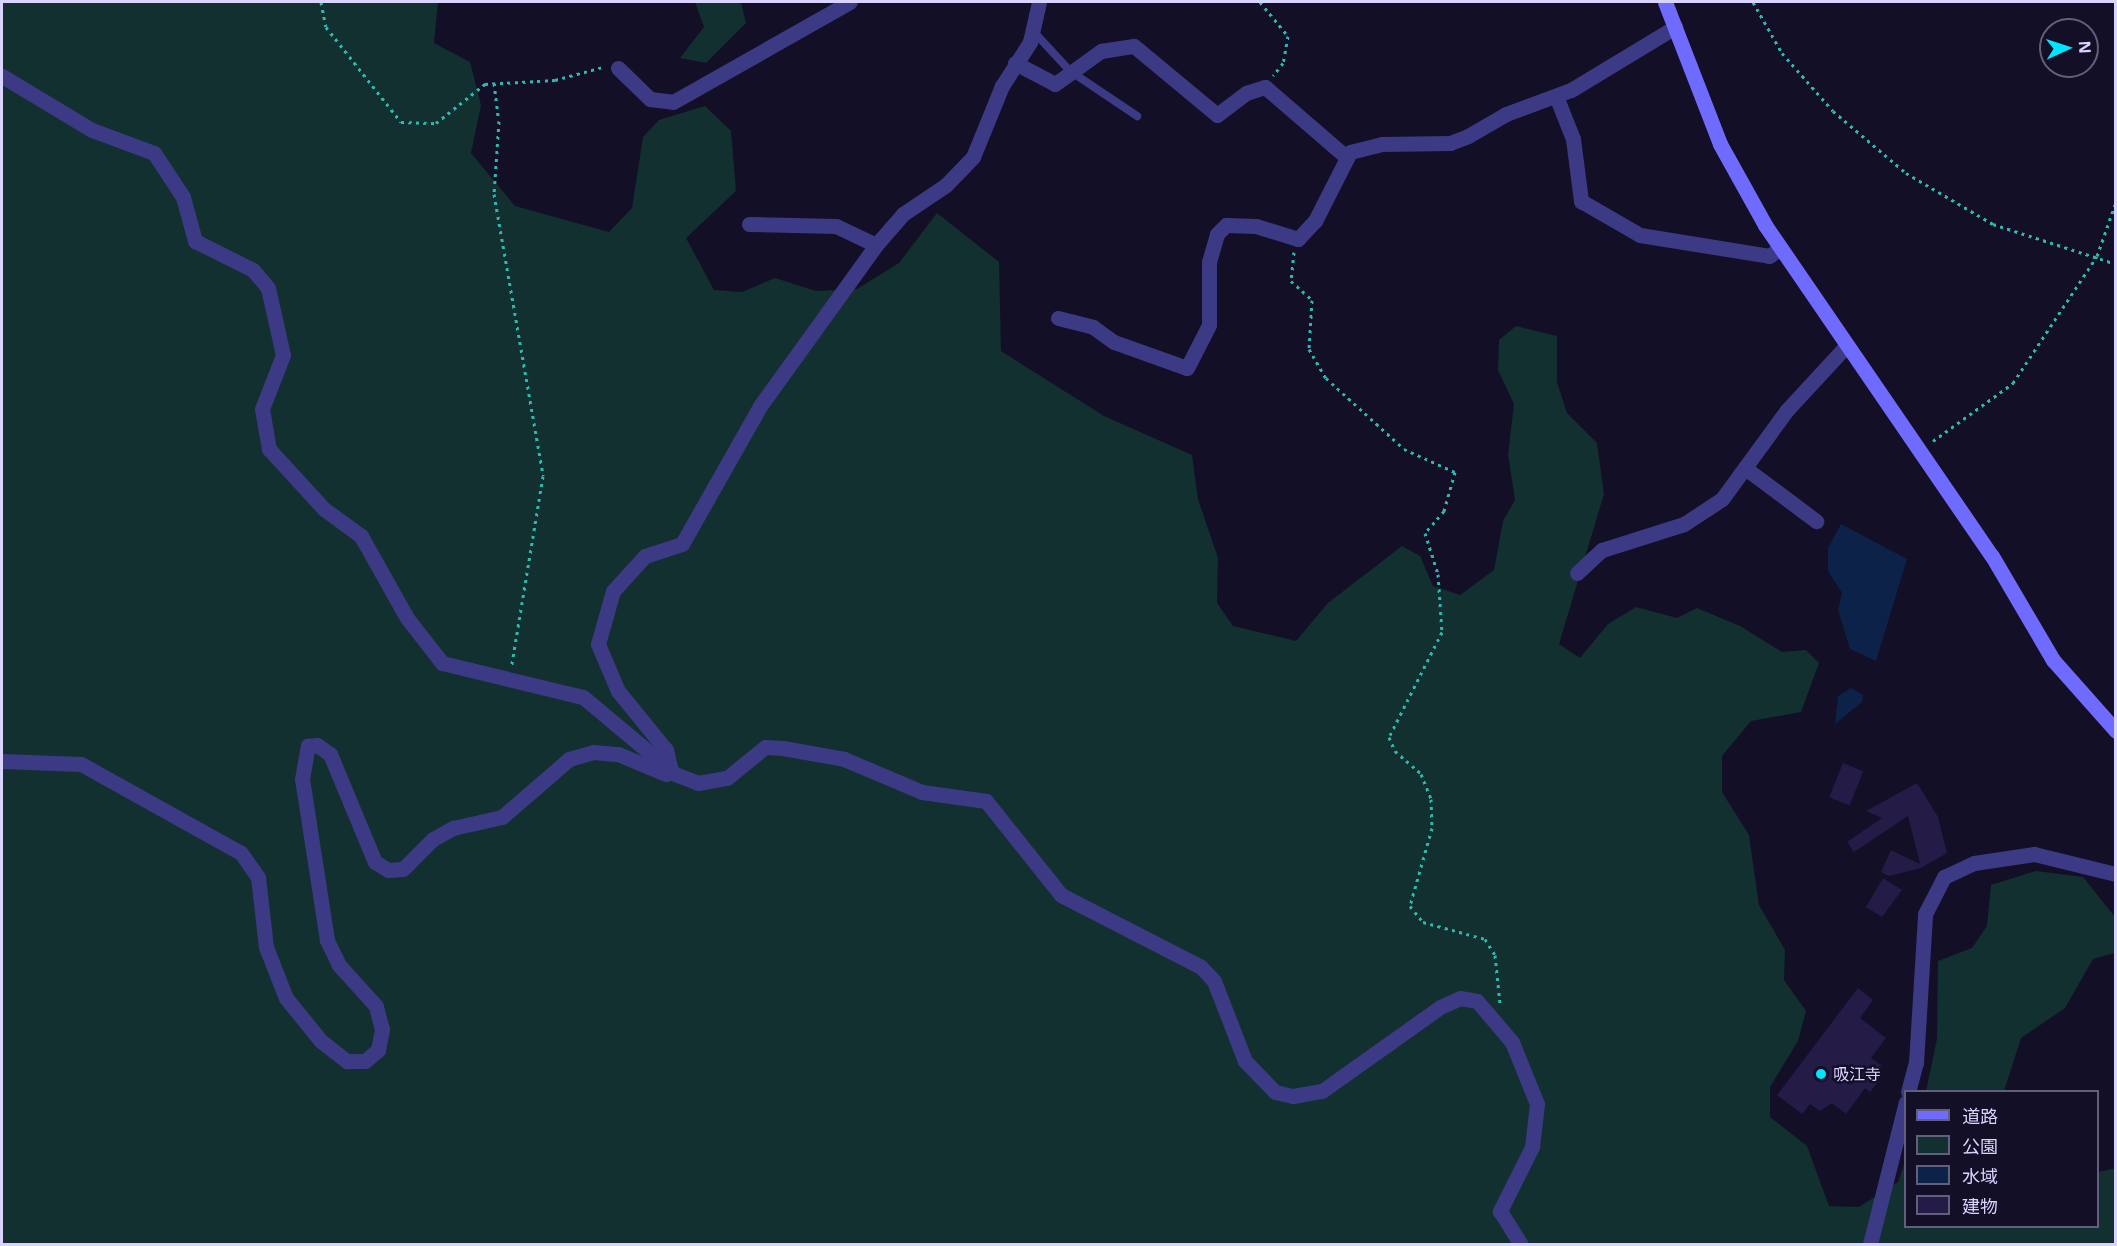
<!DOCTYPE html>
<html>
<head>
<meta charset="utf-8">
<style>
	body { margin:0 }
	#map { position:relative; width:2117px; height:1246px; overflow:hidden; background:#130f26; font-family:"Noto Sans","Noto Sans JP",sans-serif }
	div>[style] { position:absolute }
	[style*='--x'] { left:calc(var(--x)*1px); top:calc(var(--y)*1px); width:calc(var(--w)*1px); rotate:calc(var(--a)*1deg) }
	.green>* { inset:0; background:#12302f }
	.water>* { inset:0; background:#0c2248 }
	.building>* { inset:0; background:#241b47; transform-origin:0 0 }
	.path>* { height:3px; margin-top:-1.5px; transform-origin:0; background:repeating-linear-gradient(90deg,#2fb8b0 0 3px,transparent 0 7.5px) }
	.lane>* { height:8px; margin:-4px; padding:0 4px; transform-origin:4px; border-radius:4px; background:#3d3a85 }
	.street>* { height:15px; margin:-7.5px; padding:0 7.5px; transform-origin:7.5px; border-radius:7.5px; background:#3d3a85 }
	.secondary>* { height:15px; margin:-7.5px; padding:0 7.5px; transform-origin:7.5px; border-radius:7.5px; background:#6f6bff }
	.dots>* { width:16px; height:16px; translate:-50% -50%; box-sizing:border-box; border:3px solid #130f26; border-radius:50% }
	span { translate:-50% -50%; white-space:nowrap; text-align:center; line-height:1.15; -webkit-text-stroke:4.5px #130f26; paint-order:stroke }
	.poi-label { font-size:16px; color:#d9d4ff }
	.left { translate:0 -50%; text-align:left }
	.frame { position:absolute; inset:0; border:3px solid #d9d4ff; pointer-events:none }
	.legend { position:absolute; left:1904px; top:1090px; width:195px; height:138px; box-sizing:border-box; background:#130f26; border:2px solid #625e7d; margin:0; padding:8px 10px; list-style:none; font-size:18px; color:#d9d4ff }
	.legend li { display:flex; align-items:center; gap:12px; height:30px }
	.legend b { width:30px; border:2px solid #625e7d }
	.north { position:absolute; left:2039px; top:18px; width:60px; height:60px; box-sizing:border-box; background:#130f26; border:2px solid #625e7d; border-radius:50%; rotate:87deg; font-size:16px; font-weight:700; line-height:24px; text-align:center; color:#d9d4ff }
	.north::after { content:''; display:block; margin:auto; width:21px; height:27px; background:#00e5ff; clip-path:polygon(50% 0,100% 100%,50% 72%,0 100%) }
</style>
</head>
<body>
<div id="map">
	<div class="green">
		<div style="clip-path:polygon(2px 2px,438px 2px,434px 43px,470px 62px,481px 105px,471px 153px,515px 206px,609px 232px,632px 208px,643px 137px,659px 120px,705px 106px,731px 131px,736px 191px,686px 238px,714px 290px,742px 292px,775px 278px,816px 291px,857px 289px,899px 263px,937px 213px,999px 262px,1001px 351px,1104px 416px,1192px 455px,1198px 499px,1218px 558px,1217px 603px,1233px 626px,1296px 641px,1328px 603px,1402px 546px,1420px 556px,1433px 586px,1460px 595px,1494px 570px,1503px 521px,1515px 500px,1508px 454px,1514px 404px,1498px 370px,1499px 340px,1516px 326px,1557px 336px,1557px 382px,1567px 413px,1597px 443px,1604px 494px,1559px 644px,1580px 658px,1608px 624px,1636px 607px,1677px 618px,1697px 608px,1740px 626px,1782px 652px,1806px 650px,1819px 663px,1801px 712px,1751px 721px,1722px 756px,1722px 792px,1749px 835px,1759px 905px,1785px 950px,1784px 980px,1806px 1011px,1798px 1041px,1770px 1087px,1770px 1117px,1807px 1146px,1829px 1206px,1859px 1207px,1898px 1182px,1905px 1162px,1906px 1226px,2098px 1226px,2098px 1172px,2116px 1168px,2115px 1244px,2px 1244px)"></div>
		<div style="clip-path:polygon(695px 2px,741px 2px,746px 23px,706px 63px,680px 58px,704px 27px)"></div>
		<div style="clip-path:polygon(2036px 871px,2083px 877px,2115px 917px,2115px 953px,2093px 959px,2065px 1008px,2021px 1038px,2004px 1091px,1926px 1091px,1937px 1039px,1938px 961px,1972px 948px,1987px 926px,1991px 885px)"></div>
	</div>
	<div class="water">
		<div style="clip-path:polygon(1841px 524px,1907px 559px,1876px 661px,1850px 649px,1838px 610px,1842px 593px,1828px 571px,1828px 548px)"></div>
		<div style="clip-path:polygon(1851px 688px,1863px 695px,1862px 702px,1835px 724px,1838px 696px)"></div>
	</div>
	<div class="building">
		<div style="left:1843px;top:763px;width:22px;height:37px;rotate:22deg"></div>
		<div style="clip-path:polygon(1917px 783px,1938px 817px,1947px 853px,1921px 868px,1889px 876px,1881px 872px,1891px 850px,1920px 864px,1908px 816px,1854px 852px,1847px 842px,1882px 818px,1866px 811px)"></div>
		<div style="clip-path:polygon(1883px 878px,1902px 890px,1882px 917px,1866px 907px)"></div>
		<div style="clip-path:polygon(1858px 988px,1873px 1000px,1860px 1018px,1886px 1038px,1871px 1058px,1882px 1066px,1873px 1077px,1879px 1081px,1870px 1092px,1865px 1088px,1846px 1114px,1832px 1103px,1820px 1111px,1810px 1104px,1802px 1114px,1777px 1095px)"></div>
	</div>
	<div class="path">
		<div style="--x:321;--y:2;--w:25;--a:79"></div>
		<div style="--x:326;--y:27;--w:121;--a:51.7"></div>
		<div style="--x:401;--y:122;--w:35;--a:2"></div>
		<div style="--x:436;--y:123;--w:63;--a:-38.5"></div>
		<div style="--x:485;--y:84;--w:70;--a:-3.3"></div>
		<div style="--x:555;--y:80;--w:50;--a:-15.2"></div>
		<div style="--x:1260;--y:2;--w:44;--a:50.5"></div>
		<div style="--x:1288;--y:36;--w:27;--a:100"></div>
		<div style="--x:1283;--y:63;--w:16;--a:128"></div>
		<div style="--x:1753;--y:2;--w:59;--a:60.4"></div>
		<div style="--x:1782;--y:53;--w:77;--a:48.7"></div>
		<div style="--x:1833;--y:111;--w:96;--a:40.3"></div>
		<div style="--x:1906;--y:173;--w:101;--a:30.4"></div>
		<div style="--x:1993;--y:224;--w:129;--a:18"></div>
		<div style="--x:494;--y:83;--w:38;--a:83"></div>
		<div style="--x:499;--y:121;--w:73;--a:93.9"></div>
		<div style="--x:494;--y:194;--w:286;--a:80.1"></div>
		<div style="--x:543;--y:476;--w:191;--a:99.4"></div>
		<div style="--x:1294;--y:252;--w:29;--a:96"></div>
		<div style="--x:1291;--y:281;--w:28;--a:42"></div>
		<div style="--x:1312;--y:300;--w:49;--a:93.5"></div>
		<div style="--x:1309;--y:349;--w:34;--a:60"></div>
		<div style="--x:1326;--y:378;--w:105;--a:42.3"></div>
		<div style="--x:1404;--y:449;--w:56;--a:24.3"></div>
		<div style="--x:1455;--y:472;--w:41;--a:105.8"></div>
		<div style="--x:1444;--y:511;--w:29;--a:131"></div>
		<div style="--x:1425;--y:533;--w:43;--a:72.4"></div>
		<div style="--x:1438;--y:574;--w:58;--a:86.1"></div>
		<div style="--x:1442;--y:632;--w:118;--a:116.8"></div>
		<div style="--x:1389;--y:737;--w:15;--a:67"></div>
		<div style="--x:1395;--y:751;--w:35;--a:41"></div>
		<div style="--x:1421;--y:774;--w:27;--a:68"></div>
		<div style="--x:1431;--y:799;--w:29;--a:88"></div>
		<div style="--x:1432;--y:828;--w:81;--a:105.8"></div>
		<div style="--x:1410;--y:906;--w:21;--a:51"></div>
		<div style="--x:1423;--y:922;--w:64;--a:15.3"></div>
		<div style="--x:1485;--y:939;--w:19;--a:58"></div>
		<div style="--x:1495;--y:955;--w:48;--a:84.1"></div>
		<div style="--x:1933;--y:441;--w:99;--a:-35.9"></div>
		<div style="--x:2013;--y:383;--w:152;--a:-56.5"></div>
		<div style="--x:2097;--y:256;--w:57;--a:-70.6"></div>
	</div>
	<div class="lane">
		<div style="--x:1033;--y:31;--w:54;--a:47.2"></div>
		<div style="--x:1070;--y:71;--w:81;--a:33.9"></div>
	</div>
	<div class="street">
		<div style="--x:1015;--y:63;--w:45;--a:27.7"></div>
		<div style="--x:1055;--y:84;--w:57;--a:-35.7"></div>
		<div style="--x:1101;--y:51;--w:33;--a:-9"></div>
		<div style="--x:1134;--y:46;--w:108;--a:39.7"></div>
		<div style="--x:1217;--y:115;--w:36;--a:-37"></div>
		<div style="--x:1246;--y:93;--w:20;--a:-18"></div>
		<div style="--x:1265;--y:87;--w:107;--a:40.8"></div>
		<div style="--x:618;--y:68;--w:45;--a:44.1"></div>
		<div style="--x:650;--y:99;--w:23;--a:7"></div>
		<div style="--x:673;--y:102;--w:203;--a:-29.5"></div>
		<div style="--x:2;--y:76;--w:105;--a:31"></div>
		<div style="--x:92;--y:130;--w:66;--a:20.4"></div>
		<div style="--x:154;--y:153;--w:53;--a:56.6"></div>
		<div style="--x:183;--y:197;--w:46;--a:74.7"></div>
		<div style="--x:195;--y:241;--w:65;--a:26.6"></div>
		<div style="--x:253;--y:270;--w:23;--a:50"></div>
		<div style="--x:268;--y:288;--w:69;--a:77.4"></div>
		<div style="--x:283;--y:355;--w:58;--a:111.3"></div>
		<div style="--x:262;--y:409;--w:41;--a:80.1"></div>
		<div style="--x:269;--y:449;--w:81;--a:47.5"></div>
		<div style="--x:324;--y:509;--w:46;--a:36.1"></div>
		<div style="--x:361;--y:536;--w:94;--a:60.7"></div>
		<div style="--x:407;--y:618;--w:57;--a:52.1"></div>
		<div style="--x:442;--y:663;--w:145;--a:13.6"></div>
		<div style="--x:583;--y:697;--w:120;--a:39.9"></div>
		<div style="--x:675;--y:774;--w:25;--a:21"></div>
		<div style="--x:698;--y:783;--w:29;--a:-10"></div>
		<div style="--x:727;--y:778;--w:49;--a:-39.2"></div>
		<div style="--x:765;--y:747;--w:18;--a:3"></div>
		<div style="--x:783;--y:748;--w:62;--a:10.2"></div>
		<div style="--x:844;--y:759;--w:85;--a:22.9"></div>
		<div style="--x:922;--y:792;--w:65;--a:8"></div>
		<div style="--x:986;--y:801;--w:120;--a:51.4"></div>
		<div style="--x:1061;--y:895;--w:157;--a:27.2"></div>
		<div style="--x:1201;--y:967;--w:19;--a:47"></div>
		<div style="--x:1214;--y:981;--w:86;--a:68.8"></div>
		<div style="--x:1245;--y:1061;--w:43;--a:45.9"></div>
		<div style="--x:1275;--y:1092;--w:18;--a:13"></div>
		<div style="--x:1293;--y:1096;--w:29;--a:-10"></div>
		<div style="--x:1322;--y:1091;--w:145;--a:-35.4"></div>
		<div style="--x:1440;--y:1007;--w:22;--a:-24"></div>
		<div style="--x:1460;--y:998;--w:17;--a:10"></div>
		<div style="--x:1477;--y:1001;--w:54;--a:49.5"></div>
		<div style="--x:1512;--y:1042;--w:67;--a:68"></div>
		<div style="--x:1537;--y:1104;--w:43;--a:96.6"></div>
		<div style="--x:1532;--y:1147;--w:72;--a:116.6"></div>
		<div style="--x:1500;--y:1211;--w:39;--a:58"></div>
		<div style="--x:1556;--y:96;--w:46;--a:68.4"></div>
		<div style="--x:1573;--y:139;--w:63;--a:82.6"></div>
		<div style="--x:1581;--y:201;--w:68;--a:30"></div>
		<div style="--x:1640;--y:235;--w:131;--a:9.2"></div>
		<div style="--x:1769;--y:256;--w:14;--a:-36"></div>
		<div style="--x:749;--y:224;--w:87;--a:1.3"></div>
		<div style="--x:836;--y:226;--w:44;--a:25.4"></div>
		<div style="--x:1058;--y:318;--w:36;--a:14"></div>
		<div style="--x:1093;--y:327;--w:26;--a:36"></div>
		<div style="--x:1114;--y:342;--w:77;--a:19.6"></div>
		<div style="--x:1187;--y:368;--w:48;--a:-62.9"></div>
		<div style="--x:1209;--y:325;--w:63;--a:-90"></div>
		<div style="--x:1209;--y:262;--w:29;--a:-74"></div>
		<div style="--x:1217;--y:234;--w:13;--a:-45"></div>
		<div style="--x:1226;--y:225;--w:30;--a:2"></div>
		<div style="--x:1256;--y:226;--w:44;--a:17.2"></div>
		<div style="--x:1298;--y:239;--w:25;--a:-47"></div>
		<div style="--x:1315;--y:221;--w:77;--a:-63.1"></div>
		<div style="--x:1350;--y:152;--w:33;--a:-14"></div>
		<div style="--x:1382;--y:144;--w:68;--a:-0.8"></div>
		<div style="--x:1450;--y:143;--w:19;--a:-21"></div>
		<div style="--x:1468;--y:136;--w:44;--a:-30.1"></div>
		<div style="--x:1506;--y:114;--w:69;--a:-20.3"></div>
		<div style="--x:1571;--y:90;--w:122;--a:-31.2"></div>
		<div style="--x:1745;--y:468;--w:89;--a:36.7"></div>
		<div style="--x:1577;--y:573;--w:34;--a:-43"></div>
		<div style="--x:1602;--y:550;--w:86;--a:-17.6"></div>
		<div style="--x:1684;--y:524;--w:45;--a:-33.3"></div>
		<div style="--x:1722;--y:499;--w:110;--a:-53.9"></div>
		<div style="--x:1787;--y:410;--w:88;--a:-47.3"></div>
		<div style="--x:2;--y:761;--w:79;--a:2.2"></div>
		<div style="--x:81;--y:764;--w:183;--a:29.1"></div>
		<div style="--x:241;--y:853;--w:29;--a:55"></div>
		<div style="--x:258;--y:877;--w:70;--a:83.5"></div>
		<div style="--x:266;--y:947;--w:55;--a:68.6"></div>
		<div style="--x:286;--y:998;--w:55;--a:50.9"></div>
		<div style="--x:321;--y:1041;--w:33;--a:38"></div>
		<div style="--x:347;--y:1061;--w:18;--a:0"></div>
		<div style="--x:365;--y:1061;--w:17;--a:-40"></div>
		<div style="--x:378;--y:1050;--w:21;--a:-79"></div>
		<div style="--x:382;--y:1029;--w:24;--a:-105"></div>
		<div style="--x:376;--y:1006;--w:55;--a:-132.1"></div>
		<div style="--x:339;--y:965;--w:28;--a:-116"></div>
		<div style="--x:327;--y:940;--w:163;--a:-98.8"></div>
		<div style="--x:302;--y:779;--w:34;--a:-80"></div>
		<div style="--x:308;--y:746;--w:9;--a:-6"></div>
		<div style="--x:317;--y:745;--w:16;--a:35"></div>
		<div style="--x:330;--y:754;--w:117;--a:67.4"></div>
		<div style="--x:375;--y:862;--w:15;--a:32"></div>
		<div style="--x:388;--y:870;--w:15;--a:-4"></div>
		<div style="--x:403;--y:869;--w:42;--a:-45"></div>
		<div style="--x:433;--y:839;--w:23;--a:-29"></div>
		<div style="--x:453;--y:828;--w:50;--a:-12.7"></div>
		<div style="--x:502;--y:817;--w:89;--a:-40.9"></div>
		<div style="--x:569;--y:759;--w:25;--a:-16"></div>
		<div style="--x:593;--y:752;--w:25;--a:5"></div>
		<div style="--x:618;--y:754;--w:52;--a:22.6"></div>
		<div style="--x:671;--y:771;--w:22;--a:-103"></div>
		<div style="--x:666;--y:750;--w:76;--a:-129.1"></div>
		<div style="--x:618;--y:691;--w:51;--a:-113.1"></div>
		<div style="--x:598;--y:644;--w:55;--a:-74.2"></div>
		<div style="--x:613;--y:591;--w:47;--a:-47.6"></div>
		<div style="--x:645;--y:556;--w:39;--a:-18"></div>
		<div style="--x:682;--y:544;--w:159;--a:-60.5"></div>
		<div style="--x:760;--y:406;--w:198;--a:-54.2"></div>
		<div style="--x:876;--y:245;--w:41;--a:-48.9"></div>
		<div style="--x:903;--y:214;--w:52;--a:-34"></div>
		<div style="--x:946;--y:185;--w:39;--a:-46"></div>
		<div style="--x:973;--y:157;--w:77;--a:-67.8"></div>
		<div style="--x:1002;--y:86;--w:52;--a:-57.5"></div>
		<div style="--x:1030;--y:42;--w:41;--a:-77.3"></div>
		<div style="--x:1908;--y:1092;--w:30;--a:-75"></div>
		<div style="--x:1916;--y:1063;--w:149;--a:-86.5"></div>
		<div style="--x:1925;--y:914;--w:42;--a:-62.8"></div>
		<div style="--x:1944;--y:877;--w:33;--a:-25"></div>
		<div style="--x:1974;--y:863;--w:61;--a:-8.5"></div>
		<div style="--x:2034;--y:854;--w:84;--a:13.7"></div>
		<div style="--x:1870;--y:1244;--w:146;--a:-75.8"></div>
	</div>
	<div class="secondary">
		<div style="--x:1665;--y:2;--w:152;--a:68.8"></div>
		<div style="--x:1720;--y:144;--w:93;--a:60.9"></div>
		<div style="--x:1765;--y:225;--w:401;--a:55.6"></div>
		<div style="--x:1992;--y:556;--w:121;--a:59.6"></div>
		<div style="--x:2053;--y:660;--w:95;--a:48.4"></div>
	</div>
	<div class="dots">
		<div style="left:1821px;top:1074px;background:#00e5ff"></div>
	</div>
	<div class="poi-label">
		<span class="left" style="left:1833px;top:1074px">吸江寺</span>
	</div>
	<div class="frame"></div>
	<ul class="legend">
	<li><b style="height:8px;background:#6f6bff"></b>道路</li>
	<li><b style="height:16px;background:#12302f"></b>公園</li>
	<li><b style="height:16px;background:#0c2248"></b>水域</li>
	<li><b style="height:16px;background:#241b47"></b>建物</li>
	</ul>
	<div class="north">N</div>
</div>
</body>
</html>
